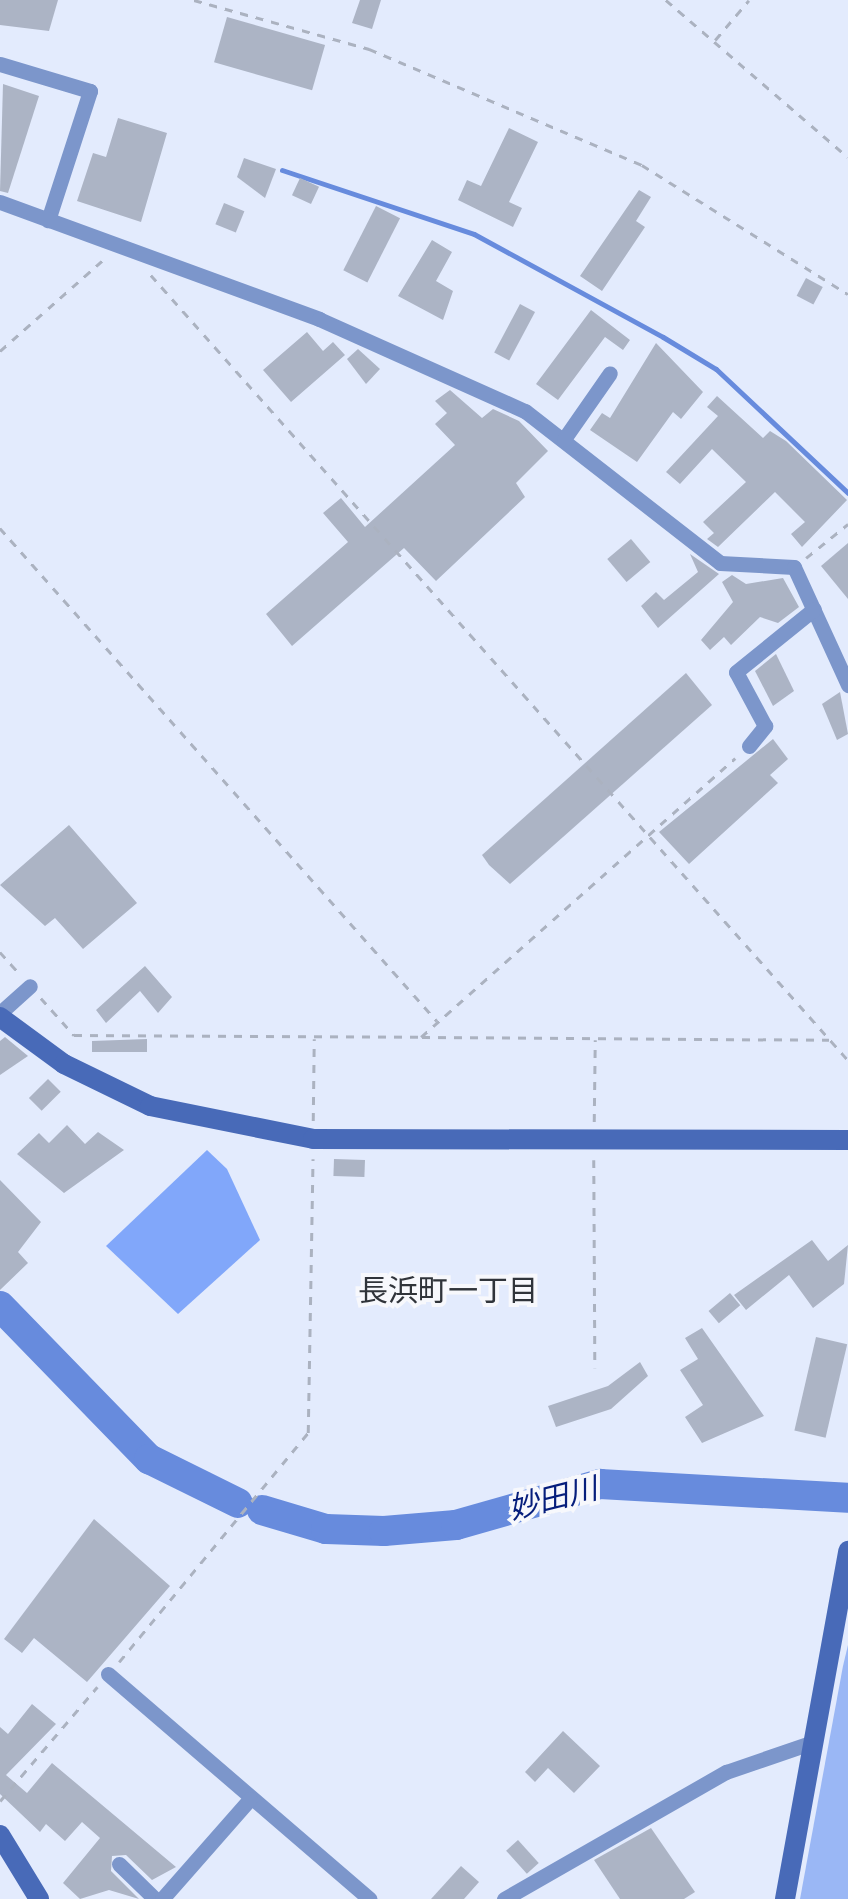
<!DOCTYPE html>
<html>
<head>
<meta charset="utf-8">
<style>
	body { margin:0 }
	#map { position:relative; width:848px; height:1899px; overflow:hidden; background:#e3ebfd; font-family:Jost,"Noto Sans JP",sans-serif }
	div>[style] { position:absolute }
	[style*='--x'] { left:calc(var(--x)*1px); top:calc(var(--y)*1px); width:calc(var(--w)*1px); rotate:calc(var(--a)*1deg) }
	.green>* { inset:0; background:#9ab7f5 }
	.forest>* { inset:0; background:#81a7fa }
	.stream>* { height:5px; margin:-2.5px; padding:0 2.5px; transform-origin:2.5px; border-radius:2.5px; background:#678bdd }
	.river>* { height:30px; margin:-15px; padding:0 15px; transform-origin:15px; border-radius:15px; background:#678bdd }
	.building>* { inset:0; background:#acb4c5; transform-origin:0 0 }
	.path>* { height:2.5px; margin-top:-1.25px; transform-origin:0; background:repeating-linear-gradient(90deg,#abb2c0 0 8px,transparent 0 16px) }
	.street>* { height:15px; margin:-7.5px; padding:0 7.5px; transform-origin:7.5px; border-radius:7.5px; background:#7c96cb }
	.secondary>* { height:20px; margin:-10px; padding:0 10px; transform-origin:10px; border-radius:10px; background:#486ab8 }
	span { translate:-50% -50%; white-space:nowrap; text-align:center; line-height:1.15; -webkit-text-stroke:8px #f7f8fc; paint-order:stroke }
	.neighbourhood-label { font-size:30px; color:#30343a }
	.water-label { font-size:30px; color:#061e7c; font-style:italic }
</style>
</head>
<body>
<div id="map">
	<div class="green">
		<div style="clip-path:polygon(848px 1645px,848px 1899px,800px 1899px,843px 1666px)"></div>
	</div>
	<div class="forest">
		<div style="clip-path:polygon(207px 1150px,227px 1169px,260px 1240px,178px 1314px,106px 1246px)"></div>
	</div>
	<div class="stream">
		<div style="--x:282;--y:170;--w:202;--a:18.4"></div>
		<div style="--x:474;--y:234;--w:215;--a:28.6"></div>
		<div style="--x:663;--y:337;--w:62;--a:31.1"></div>
		<div style="--x:716;--y:369;--w:181;--a:43.2"></div>
	</div>
	<div class="river">
		<div style="--x:0;--y:1306;--w:214;--a:45.8"></div>
		<div style="--x:149;--y:1459;--w:99;--a:26.3"></div>
		<div style="--x:262;--y:1510;--w:67;--a:16.5"></div>
		<div style="--x:326;--y:1529;--w:58;--a:2"></div>
		<div style="--x:384;--y:1531;--w:72;--a:-4.8"></div>
		<div style="--x:456;--y:1525;--w:150;--a:-15.9"></div>
		<div style="--x:600;--y:1484;--w:248;--a:3.2"></div>
	</div>
	<div class="building">
		<div style="clip-path:polygon(0 0,58px 0,49px 31px,0 25px)"></div>
		<div style="clip-path:polygon(360px 0,381px 0,372px 29px,352px 23px)"></div>
		<div style="left:227px;top:17px;width:102px;height:47px;rotate:16deg"></div>
		<div style="clip-path:polygon(3px 84px,39px 96px,8px 193px,0 191px)"></div>
		<div style="clip-path:polygon(118px 118px,167px 133px,141px 222px,77px 201px,93px 153px,106px 157px)"></div>
		<div style="clip-path:polygon(509px 128px,538px 142px,509px 202px,522px 208px,513px 227px,458px 200px,467px 180px,481px 186px)"></div>
		<div style="clip-path:polygon(244px 158px,276px 169px,265px 198px,237px 177px)"></div>
		<div style="left:300px;top:178px;width:21px;height:19px;rotate:25deg"></div>
		<div style="clip-path:polygon(639px 190px,651px 197px,636px 221px,645px 227px,602px 291px,580px 276px)"></div>
		<div style="left:224px;top:203px;width:22px;height:23px;rotate:22deg"></div>
		<div style="left:376px;top:206px;width:27px;height:72px;rotate:27deg"></div>
		<div style="clip-path:polygon(432px 240px,452px 252px,436px 281px,453px 291px,443px 320px,398px 296px)"></div>
		<div style="left:806px;top:278px;width:19px;height:20px;rotate:28deg"></div>
		<div style="left:520px;top:304px;width:17px;height:55px;rotate:28deg"></div>
		<div style="clip-path:polygon(591px 310px,630px 340px,623px 350px,605px 337px,558px 400px,536px 384px)"></div>
		<div style="clip-path:polygon(307px 332px,323px 351px,333px 342px,345px 355px,291px 402px,263px 370px)"></div>
		<div style="clip-path:polygon(656px 343px,703px 392px,681px 419px,673px 412px,637px 462px,590px 430px,602px 413px,610px 418px)"></div>
		<div style="clip-path:polygon(358px 349px,380px 369px,366px 384px,347px 359px)"></div>
		<div style="clip-path:polygon(450px 390px,482px 418px,493px 409px,519px 421px,548px 451px,516px 483px,525px 497px,436px 581px,404px 548px,292px 646px,266px 614px,348px 542px,323px 513px,341px 498px,365px 527px,455px 445px,435px 424px,447px 413px,435px 401px)"></div>
		<div style="clip-path:polygon(717px 396px,763px 438px,770px 431px,786px 441px,847px 500px,802px 547px,791px 534px,805px 522px,775px 492px,718px 547px,707px 539px,714px 533px,703px 522px,746px 482px,712px 449px,680px 484px,666px 472px,718px 416px,707px 407px)"></div>
		<div style="left:631px;top:539px;width:30px;height:31px;rotate:50deg"></div>
		<div style="clip-path:polygon(848px 543px,848px 599px,821px 566px)"></div>
		<div style="clip-path:polygon(690px 554px,719px 574px,658px 628px,641px 606px,656px 592px,664px 600px,698px 572px)"></div>
		<div style="clip-path:polygon(732px 575px,746px 584px,783px 578px,799px 607px,778px 623px,760px 617px,731px 645px,724px 637px,710px 650px,701px 640px,733px 602px,722px 582px)"></div>
		<div style="clip-path:polygon(776px 654px,794px 691px,773px 706px,755px 671px)"></div>
		<div style="clip-path:polygon(686px 673px,712px 705px,510px 884px,489px 865px,482px 855px)"></div>
		<div style="clip-path:polygon(840px 692px,848px 734px,837px 740px,822px 704px)"></div>
		<div style="clip-path:polygon(773px 739px,788px 759px,770px 775px,778px 783px,689px 864px,659px 832px)"></div>
		<div style="clip-path:polygon(69px 825px,137px 903px,83px 949px,55px 918px,45px 926px,0 885px)"></div>
		<div style="clip-path:polygon(145px 966px,172px 997px,158px 1013px,140px 991px,106px 1023px,96px 1010px)"></div>
		<div style="clip-path:polygon(5px 1037px,28px 1056px,0 1075px,0 1041px)"></div>
		<div style="clip-path:polygon(147px 1039px,147px 1052px,92px 1052px,92px 1041px)"></div>
		<div style="left:48px;top:1079px;width:18px;height:27px;rotate:45deg"></div>
		<div style="clip-path:polygon(67px 1125px,85px 1144px,98px 1132px,124px 1150px,64px 1193px,17px 1154px,39px 1133px,49px 1143px)"></div>
		<div style="left:334px;top:1159px;width:31px;height:17px;rotate:2deg"></div>
		<div style="clip-path:polygon(0 1180px,41px 1222px,18px 1252px,28px 1263px,0 1290px)"></div>
		<div style="clip-path:polygon(812px 1240px,828px 1261px,848px 1245px,844px 1284px,813px 1308px,789px 1275px,746px 1310px,734px 1295px)"></div>
		<div style="left:730px;top:1293px;width:16px;height:28px;rotate:50deg"></div>
		<div style="clip-path:polygon(702px 1328px,764px 1416px,702px 1443px,685px 1417px,703px 1405px,680px 1370px,698px 1359px,685px 1338px)"></div>
		<div style="left:816px;top:1337px;width:32px;height:96px;rotate:13deg"></div>
		<div style="clip-path:polygon(640px 1362px,648px 1376px,611px 1409px,556px 1427px,548px 1406px,608px 1386px)"></div>
		<div style="clip-path:polygon(94px 1519px,170px 1586px,87px 1682px,34px 1638px,22px 1653px,4px 1639px)"></div>
		<div style="clip-path:polygon(32px 1704px,56px 1724px,6px 1775px,27px 1793px,52px 1763px,176px 1867px,152px 1880px,126px 1855px,112px 1856px,111px 1871px,139px 1899px,109px 1890px,80px 1899px,63px 1883px,100px 1838px,82px 1822px,65px 1841px,46px 1824px,40px 1832px,0 1794px,0 1727px,8px 1734px)"></div>
		<div style="clip-path:polygon(563px 1731px,600px 1766px,574px 1793px,548px 1768px,535px 1782px,525px 1772px)"></div>
		<div style="clip-path:polygon(651px 1828px,695px 1892px,684px 1899px,620px 1899px,594px 1860px)"></div>
		<div style="left:518px;top:1840px;width:31px;height:16px;rotate:48deg"></div>
		<div style="clip-path:polygon(461px 1866px,479px 1882px,464px 1899px,431px 1899px)"></div>
	</div>
	<div class="path">
		<div style="--x:194;--y:0;--w:182;--a:15.6"></div>
		<div style="--x:369;--y:49;--w:297;--a:23"></div>
		<div style="--x:642;--y:165;--w:243;--a:32.1"></div>
		<div style="--x:666;--y:0;--w:240;--a:40.8"></div>
		<div style="--x:715;--y:40;--w:52;--a:-49.6"></div>
		<div style="--x:151;--y:275;--w:1050;--a:48.4"></div>
		<div style="--x:0;--y:351;--w:139;--a:-41.5"></div>
		<div style="--x:0;--y:528;--w:659;--a:48.45"></div>
		<div style="--x:806;--y:558;--w:54;--a:-39"></div>
		<div style="--x:0;--y:952;--w:28;--a:48"></div>
		<div style="--x:41;--y:998;--w:50;--a:48.3"></div>
		<div style="--x:74;--y:1035;--w:347;--a:0.3"></div>
		<div style="--x:421;--y:1037;--w:420;--a:-41.6"></div>
		<div style="--x:422;--y:1037;--w:407;--a:0.4"></div>
		<div style="--x:313;--y:1121;--w:82;--a:-89.3"></div>
		<div style="--x:594;--y:1122;--w:82;--a:-89.3"></div>
		<div style="--x:594;--y:1160;--w:208;--a:89.7"></div>
		<div style="--x:119;--y:1662;--w:297;--a:-50.5"></div>
		<div style="--x:308;--y:1433;--w:274;--a:-89"></div>
		<div style="--x:0;--y:1801;--w:150;--a:-49.6"></div>
	</div>
	<div class="street">
		<div style="--x:0;--y:64;--w:94;--a:16.7"></div>
		<div style="--x:90;--y:91;--w:136;--a:108"></div>
		<div style="--x:0;--y:202;--w:340;--a:20.1"></div>
		<div style="--x:319;--y:319;--w:226;--a:24.1"></div>
		<div style="--x:525;--y:411;--w:247;--a:37.9"></div>
		<div style="--x:720;--y:563;--w:74;--a:3.1"></div>
		<div style="--x:794;--y:567;--w:130;--a:65.4"></div>
		<div style="--x:564;--y:439;--w:80;--a:-55.1"></div>
		<div style="--x:749;--y:746;--w:26;--a:-51"></div>
		<div style="--x:765;--y:726;--w:61;--a:-118.2"></div>
		<div style="--x:736;--y:672;--w:100;--a:-38.9"></div>
		<div style="--x:0;--y:1013;--w:40;--a:-42"></div>
		<div style="--x:108;--y:1674;--w:345;--a:40.7"></div>
		<div style="--x:119;--y:1864;--w:50;--a:44.2"></div>
		<div style="--x:162;--y:1899;--w:133;--a:-48.7"></div>
		<div style="--x:504;--y:1899;--w:256;--a:-29.8"></div>
		<div style="--x:726;--y:1772;--w:92;--a:-19"></div>
	</div>
	<div class="secondary">
		<div style="--x:0;--y:1017;--w:79;--a:36.3"></div>
		<div style="--x:64;--y:1064;--w:96;--a:26"></div>
		<div style="--x:150;--y:1106;--w:166;--a:11.4"></div>
		<div style="--x:313;--y:1139;--w:535;--a:0.11"></div>
		<div style="--x:0;--y:1835;--w:75;--a:58.6"></div>
		<div style="--x:785;--y:1899;--w:354;--a:-79.7"></div>
	</div>
	<div class="neighbourhood-label">
		<span style="left:448px;top:1291px">長浜町一丁目</span>
	</div>
	<div class="water-label">
		<span style="left:553px;top:1499px;rotate:-14deg">妙田川</span>
	</div>
</div>
</body>
</html>
